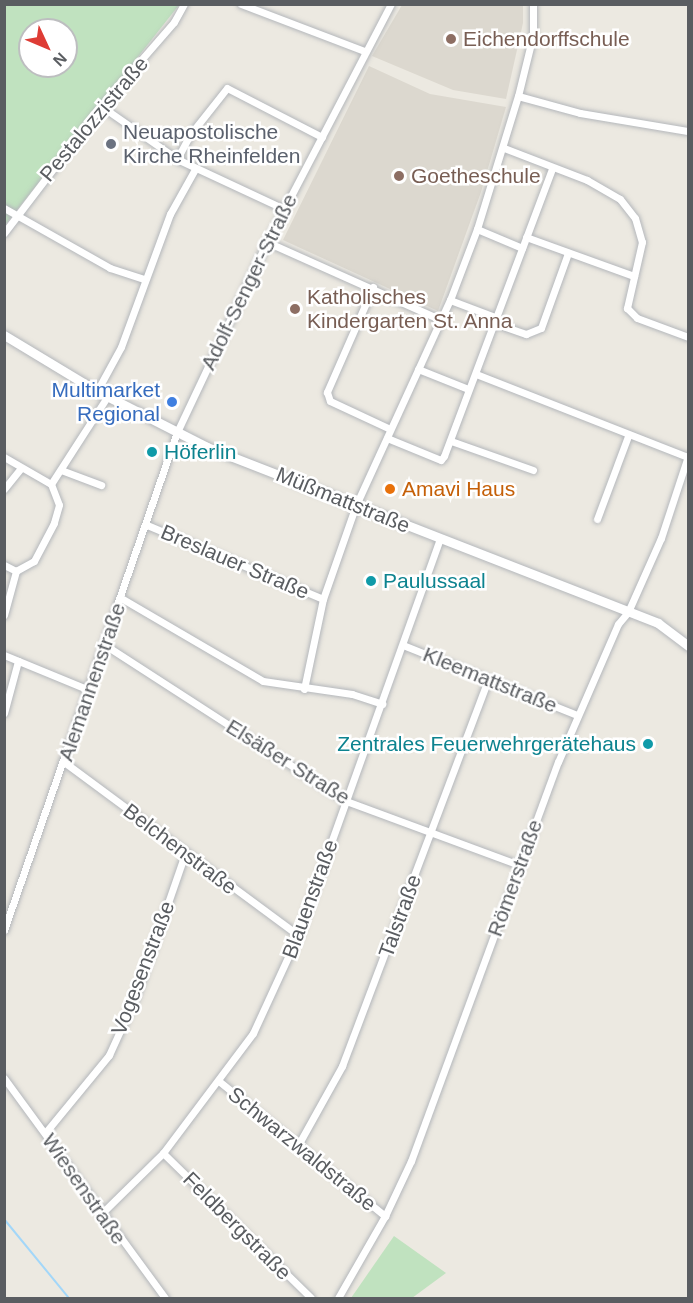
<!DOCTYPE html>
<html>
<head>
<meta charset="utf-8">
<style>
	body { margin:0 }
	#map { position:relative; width:693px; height:1303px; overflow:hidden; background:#ece9e1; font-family:Arial,sans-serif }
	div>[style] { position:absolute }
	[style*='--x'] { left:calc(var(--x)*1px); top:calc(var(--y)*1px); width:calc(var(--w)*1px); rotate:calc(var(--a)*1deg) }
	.education>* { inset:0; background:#dcd8cf }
	.green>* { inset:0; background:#c0e2bf }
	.stream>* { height:2px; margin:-1px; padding:0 1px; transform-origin:1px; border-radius:1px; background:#a3d7f9 }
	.roads { filter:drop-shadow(0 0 2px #b4b7bb) drop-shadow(0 0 2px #b4b7bb) }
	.minor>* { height:7px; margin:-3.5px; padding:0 3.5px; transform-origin:3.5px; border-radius:3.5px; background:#fff }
	.tertiary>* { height:9px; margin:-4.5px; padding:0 4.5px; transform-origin:4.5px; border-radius:4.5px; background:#fff }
	.dots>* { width:16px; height:16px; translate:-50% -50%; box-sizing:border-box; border:3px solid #fff; border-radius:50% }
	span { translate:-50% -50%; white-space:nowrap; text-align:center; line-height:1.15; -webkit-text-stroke:5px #fff; paint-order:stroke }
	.education-label { font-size:21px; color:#785e54 }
	.left { translate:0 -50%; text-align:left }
	.street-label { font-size:21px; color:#5a5d61 }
	.worship-label { font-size:21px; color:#5b616d }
	.shop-label { font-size:21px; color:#366cbe }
	.right { translate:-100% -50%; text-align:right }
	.culture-label { font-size:21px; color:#0d838f }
	.food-label { font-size:21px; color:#c56008 }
	.frame { position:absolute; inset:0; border:6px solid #5a5d61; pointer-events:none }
	.north { position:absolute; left:18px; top:18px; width:60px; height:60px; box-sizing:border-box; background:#fff; border:2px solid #bdbec0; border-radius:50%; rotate:134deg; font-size:16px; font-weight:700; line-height:24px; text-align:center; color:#5a5d61 }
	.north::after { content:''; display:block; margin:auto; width:21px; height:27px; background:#de3c35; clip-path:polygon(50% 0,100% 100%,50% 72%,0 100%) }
</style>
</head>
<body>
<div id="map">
	<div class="education">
		<div style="clip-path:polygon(402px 5px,523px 5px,523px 23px,506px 99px,453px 90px,372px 56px)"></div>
		<div style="clip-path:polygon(369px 66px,430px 94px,506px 107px,481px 192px,438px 311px,283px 240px)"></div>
	</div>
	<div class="green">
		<div style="clip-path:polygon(evenodd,5px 5px,179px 5px,5px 225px,5px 5px,30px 30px,66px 30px,66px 66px,30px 66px,30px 30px)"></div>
		<div style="clip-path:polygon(394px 1236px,446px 1273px,412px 1298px,351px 1298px)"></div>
	</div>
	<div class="stream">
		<div style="--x:4;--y:1219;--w:102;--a:50.6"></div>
	</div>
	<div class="roads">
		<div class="minor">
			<div style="--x:241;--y:4;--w:132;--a:20.9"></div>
			<div style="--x:518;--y:96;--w:64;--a:15.3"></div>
			<div style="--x:580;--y:113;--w:109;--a:9.5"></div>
			<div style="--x:101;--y:106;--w:93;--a:34.9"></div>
			<div style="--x:177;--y:159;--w:118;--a:25"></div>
			<div style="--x:504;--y:148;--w:89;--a:21.1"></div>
			<div style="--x:587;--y:180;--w:38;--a:30"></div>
			<div style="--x:620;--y:199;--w:24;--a:52"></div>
			<div style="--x:635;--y:218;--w:25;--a:74"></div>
			<div style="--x:642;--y:242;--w:68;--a:102.8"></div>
			<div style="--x:627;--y:308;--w:14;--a:45"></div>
			<div style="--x:637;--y:318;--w:54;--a:20.4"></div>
			<div style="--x:177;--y:159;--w:26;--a:-62"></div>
			<div style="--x:189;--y:136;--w:61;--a:-51.6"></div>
			<div style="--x:227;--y:88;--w:107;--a:27.3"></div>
			<div style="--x:4;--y:208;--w:122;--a:29.5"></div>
			<div style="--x:110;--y:268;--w:36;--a:18"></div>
			<div style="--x:477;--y:229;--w:49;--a:22.9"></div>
			<div style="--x:4;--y:233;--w:160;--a:-52.6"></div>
			<div style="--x:101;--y:106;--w:111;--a:-49"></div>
			<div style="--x:174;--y:22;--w:21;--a:-61"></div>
			<div style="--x:526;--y:237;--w:115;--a:19.9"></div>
			<div style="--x:267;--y:242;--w:191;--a:24.1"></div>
			<div style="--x:373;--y:287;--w:115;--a:113.7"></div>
			<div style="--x:327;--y:392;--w:9;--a:72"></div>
			<div style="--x:330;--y:401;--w:66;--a:25"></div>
			<div style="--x:450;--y:300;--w:48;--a:20.7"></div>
			<div style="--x:494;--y:323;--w:34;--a:19"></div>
			<div style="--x:526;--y:334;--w:16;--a:-22"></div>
			<div style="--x:541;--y:328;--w:80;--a:-70.2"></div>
			<div style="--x:418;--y:369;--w:54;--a:21.8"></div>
			<div style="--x:476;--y:374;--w:228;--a:21.4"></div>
			<div style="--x:97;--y:391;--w:50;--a:-61.4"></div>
			<div style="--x:121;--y:347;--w:142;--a:-69.8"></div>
			<div style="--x:170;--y:214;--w:51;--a:-60.9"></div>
			<div style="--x:387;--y:438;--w:58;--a:22.2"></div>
			<div style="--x:441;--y:460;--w:5;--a:-53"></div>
			<div style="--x:444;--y:456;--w:308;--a:-69.4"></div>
			<div style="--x:451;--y:441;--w:87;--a:19.5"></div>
			<div style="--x:4;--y:457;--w:54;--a:29.9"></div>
			<div style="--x:51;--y:484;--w:22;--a:69"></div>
			<div style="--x:59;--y:505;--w:19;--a:106"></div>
			<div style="--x:54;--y:523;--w:43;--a:117.8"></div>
			<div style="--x:34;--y:561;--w:21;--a:151"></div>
			<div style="--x:16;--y:571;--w:13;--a:-153"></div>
			<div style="--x:61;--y:470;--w:43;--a:20.6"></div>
			<div style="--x:51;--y:484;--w:103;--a:-57.2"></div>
			<div style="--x:4;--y:489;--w:27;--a:-51"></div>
			<div style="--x:597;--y:519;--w:89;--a:-69.5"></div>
			<div style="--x:147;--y:525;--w:191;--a:22.8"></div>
			<div style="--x:121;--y:598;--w:164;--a:30.3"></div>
			<div style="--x:263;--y:681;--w:90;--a:8.3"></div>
			<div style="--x:352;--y:694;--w:32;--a:18"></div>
			<div style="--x:4;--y:615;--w:46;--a:-74.7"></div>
			<div style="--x:105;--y:645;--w:287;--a:32.9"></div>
			<div style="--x:346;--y:801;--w:184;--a:20.3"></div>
			<div style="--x:403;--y:645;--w:188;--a:21.9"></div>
			<div style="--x:4;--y:655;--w:92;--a:22.4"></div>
			<div style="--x:304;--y:689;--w:92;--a:-78.1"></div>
			<div style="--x:323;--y:599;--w:100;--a:-70.7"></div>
			<div style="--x:356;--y:505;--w:226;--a:-65.4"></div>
			<div style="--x:450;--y:300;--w:76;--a:-69.2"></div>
			<div style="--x:477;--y:229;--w:139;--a:-72.9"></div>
			<div style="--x:518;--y:96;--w:63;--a:-76.2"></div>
			<div style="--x:533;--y:35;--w:31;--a:-90"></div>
			<div style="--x:4;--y:713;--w:54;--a:-74.9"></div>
			<div style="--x:64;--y:762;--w:291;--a:36.5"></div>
			<div style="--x:4;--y:930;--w:527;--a:-70.84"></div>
			<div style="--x:177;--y:432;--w:210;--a:-64.7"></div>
			<div style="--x:267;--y:242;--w:268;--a:-62.5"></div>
			<div style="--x:4;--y:1078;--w:273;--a:53.8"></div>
			<div style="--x:220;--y:1082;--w:213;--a:39.1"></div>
			<div style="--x:45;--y:1133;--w:101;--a:-50.6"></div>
			<div style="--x:109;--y:1055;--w:63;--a:-65.5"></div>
			<div style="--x:135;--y:998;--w:152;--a:-70.9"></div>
			<div style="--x:297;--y:1147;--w:93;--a:-60.9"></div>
			<div style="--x:342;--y:1066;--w:414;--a:-69.3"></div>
			<div style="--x:163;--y:1153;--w:207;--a:44.4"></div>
			<div style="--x:101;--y:1214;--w:87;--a:-44.5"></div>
			<div style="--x:163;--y:1153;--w:150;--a:-53.1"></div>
			<div style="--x:253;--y:1033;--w:108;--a:-65.3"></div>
			<div style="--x:298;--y:935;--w:421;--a:-70.3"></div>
			<div style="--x:338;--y:1298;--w:95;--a:-60.2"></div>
			<div style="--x:385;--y:1216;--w:61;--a:-64.7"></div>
			<div style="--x:411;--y:1161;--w:425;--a:-69.8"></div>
			<div style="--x:558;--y:762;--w:150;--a:-66.5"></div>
			<div style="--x:618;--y:624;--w:16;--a:-50"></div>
			<div style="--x:628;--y:612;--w:81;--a:-66"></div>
			<div style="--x:661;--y:538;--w:86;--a:-71.8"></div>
		</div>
		<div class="tertiary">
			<div style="--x:4;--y:335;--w:109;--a:31.1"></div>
			<div style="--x:97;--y:391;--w:123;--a:27"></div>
			<div style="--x:207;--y:447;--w:484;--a:21.3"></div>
			<div style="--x:658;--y:623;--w:38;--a:37"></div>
		</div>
	</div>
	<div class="dots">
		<div style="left:451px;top:39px;background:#8d6e63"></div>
		<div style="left:111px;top:144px;background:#6b7280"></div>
		<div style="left:399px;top:176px;background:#8d6e63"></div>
		<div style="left:295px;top:309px;background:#8d6e63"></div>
		<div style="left:172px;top:402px;background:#3f7fe0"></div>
		<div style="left:152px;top:452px;background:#0f9aa8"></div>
		<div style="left:390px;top:489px;background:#e8710a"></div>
		<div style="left:371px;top:581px;background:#0f9aa8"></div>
		<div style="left:648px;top:744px;background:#0f9aa8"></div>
	</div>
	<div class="education-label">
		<span class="left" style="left:463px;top:39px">Eichendorffschule</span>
		<span class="left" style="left:411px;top:176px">Goetheschule</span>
		<span class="left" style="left:307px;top:309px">Katholisches<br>Kindergarten St. Anna</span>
	</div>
	<div class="street-label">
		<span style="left:94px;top:119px;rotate:-50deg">Pestalozzistraße</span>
		<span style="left:249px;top:282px;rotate:-64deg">Adolf-Senger-Straße</span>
		<span style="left:343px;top:500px;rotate:22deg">Müßmattstraße</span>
		<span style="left:235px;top:562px;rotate:23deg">Breslauer Straße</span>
		<span style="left:490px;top:680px;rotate:22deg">Kleemattstraße</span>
		<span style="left:92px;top:682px;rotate:-71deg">Alemannenstraße</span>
		<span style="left:288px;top:762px;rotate:32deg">Elsäßer Straße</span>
		<span style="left:180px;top:849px;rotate:37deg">Belchenstraße</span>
		<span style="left:515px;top:878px;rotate:-70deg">Römerstraße</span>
		<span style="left:310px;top:899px;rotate:-70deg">Blauenstraße</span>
		<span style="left:400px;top:916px;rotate:-70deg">Talstraße</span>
		<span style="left:143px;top:968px;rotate:-69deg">Vogesenstraße</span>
		<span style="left:302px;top:1149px;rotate:39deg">Schwarzwaldstraße</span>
		<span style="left:84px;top:1189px;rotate:55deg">Wiesenstraße</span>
		<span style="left:237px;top:1226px;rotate:45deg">Feldbergstraße</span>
	</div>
	<div class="worship-label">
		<span class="left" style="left:123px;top:144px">Neuapostolische<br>Kirche Rheinfelden</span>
	</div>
	<div class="shop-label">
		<span class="right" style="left:160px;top:402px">Multimarket<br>Regional</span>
	</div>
	<div class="culture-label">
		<span class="left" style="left:164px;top:452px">Höferlin</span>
		<span class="left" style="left:383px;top:581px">Paulussaal</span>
		<span class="right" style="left:636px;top:744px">Zentrales Feuerwehrgerätehaus</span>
	</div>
	<div class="food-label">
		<span class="left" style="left:402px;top:489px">Amavi Haus</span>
	</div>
	<div class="frame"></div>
	<div class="north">N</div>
</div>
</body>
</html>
